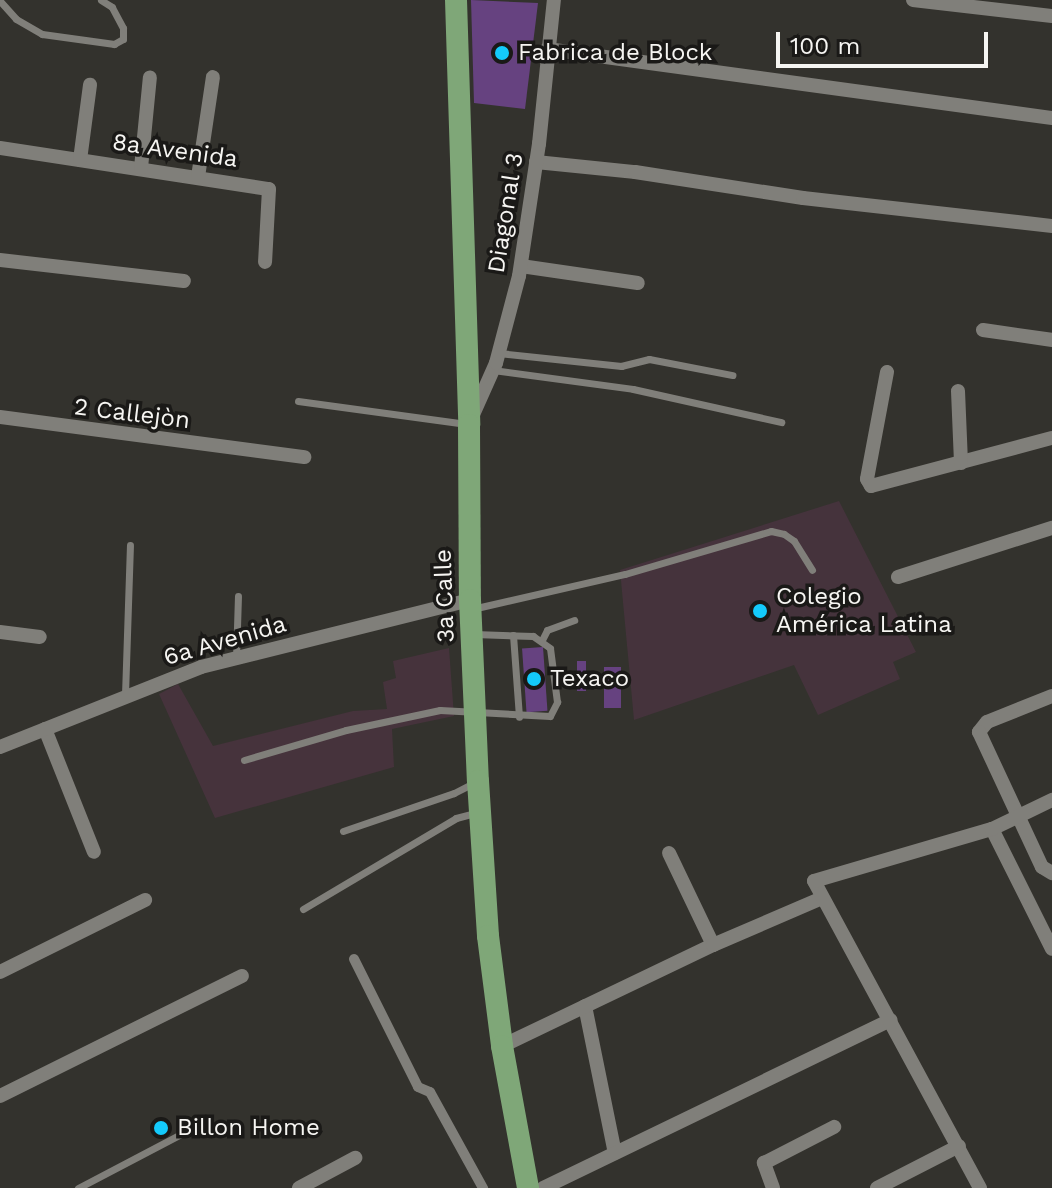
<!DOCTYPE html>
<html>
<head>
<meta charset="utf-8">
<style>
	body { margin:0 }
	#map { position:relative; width:1052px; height:1188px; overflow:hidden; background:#33322d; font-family:"Work Sans",sans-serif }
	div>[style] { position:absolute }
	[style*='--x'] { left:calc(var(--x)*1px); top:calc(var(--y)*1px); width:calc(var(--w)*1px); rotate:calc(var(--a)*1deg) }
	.industrial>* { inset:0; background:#46333c }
	.education>* { inset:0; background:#45333c }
	.building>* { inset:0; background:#664280; transform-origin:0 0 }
	.service>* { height:7px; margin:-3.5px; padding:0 3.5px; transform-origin:3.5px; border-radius:3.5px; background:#807f7a }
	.pedestrian>* { height:10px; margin:-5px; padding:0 5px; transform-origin:5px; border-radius:5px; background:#807f7a }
	.minor>* { height:14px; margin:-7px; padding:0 7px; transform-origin:7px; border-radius:7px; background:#807f7a }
	.primary>* { height:22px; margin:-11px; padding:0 11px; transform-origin:11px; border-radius:11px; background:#7fa778 }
	.dots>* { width:22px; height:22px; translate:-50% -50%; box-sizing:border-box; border:4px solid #1a1917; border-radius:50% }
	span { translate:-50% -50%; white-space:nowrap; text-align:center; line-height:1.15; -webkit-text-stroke:7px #1a1917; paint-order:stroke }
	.poi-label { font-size:24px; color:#f6f5f2 }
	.left { translate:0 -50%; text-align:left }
	.street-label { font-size:24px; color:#f6f5f2 }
	.scale { position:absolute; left:776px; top:32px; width:212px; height:36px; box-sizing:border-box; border:4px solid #f6f5f2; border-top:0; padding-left:10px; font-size:24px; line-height:28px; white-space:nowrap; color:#f6f5f2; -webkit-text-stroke:6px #1a1917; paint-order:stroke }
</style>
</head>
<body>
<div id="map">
	<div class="industrial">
		<div style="clip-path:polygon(449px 648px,454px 716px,392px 729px,394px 767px,215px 818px,159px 694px,178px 684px,213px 746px,353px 711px,387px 709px,383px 682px,396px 678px,393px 661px)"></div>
	</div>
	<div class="education">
		<div style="clip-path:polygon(839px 501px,916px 652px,893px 662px,900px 679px,818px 715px,794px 665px,634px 720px,620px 570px)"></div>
	</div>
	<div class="building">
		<div style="clip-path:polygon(471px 0,538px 3px,525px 109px,474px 103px)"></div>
		<div style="left:543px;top:647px;width:64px;height:21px;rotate:86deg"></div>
		<div style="left:577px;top:661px;width:9px;height:30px"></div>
		<div style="left:604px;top:667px;width:17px;height:41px"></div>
	</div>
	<div class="service">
		<div style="--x:0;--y:1;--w:24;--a:48"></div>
		<div style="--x:16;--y:19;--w:30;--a:30"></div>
		<div style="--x:42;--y:34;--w:73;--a:7.9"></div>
		<div style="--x:114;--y:44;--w:10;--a:-29"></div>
		<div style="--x:123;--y:39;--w:11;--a:-90"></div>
		<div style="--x:123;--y:28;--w:24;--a:-118"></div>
		<div style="--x:112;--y:7;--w:13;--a:-148"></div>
		<div style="--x:499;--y:353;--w:123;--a:6.1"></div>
		<div style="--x:621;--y:366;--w:29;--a:-14"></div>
		<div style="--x:649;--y:359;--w:85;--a:10.9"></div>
		<div style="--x:493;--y:370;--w:141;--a:7.7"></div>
		<div style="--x:633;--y:389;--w:152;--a:12.6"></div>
		<div style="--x:298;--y:401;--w:170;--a:7.8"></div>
		<div style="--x:472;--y:609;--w:157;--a:-12.9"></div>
		<div style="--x:625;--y:574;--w:152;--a:-16.4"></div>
		<div style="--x:771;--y:531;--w:13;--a:13"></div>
		<div style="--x:784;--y:534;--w:12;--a:35"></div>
		<div style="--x:794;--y:541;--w:34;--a:58"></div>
		<div style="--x:513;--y:635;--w:82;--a:85.8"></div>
		<div style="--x:542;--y:640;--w:11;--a:-63"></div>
		<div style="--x:547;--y:630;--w:29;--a:-20"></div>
		<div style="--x:236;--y:659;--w:63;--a:-88.2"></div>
		<div style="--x:125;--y:695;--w:150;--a:-88.1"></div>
		<div style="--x:244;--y:760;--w:106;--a:-16.4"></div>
		<div style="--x:346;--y:730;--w:96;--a:-12"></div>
		<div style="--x:440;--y:710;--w:110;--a:3.1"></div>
		<div style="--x:550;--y:716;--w:16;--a:-63"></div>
		<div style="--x:557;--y:702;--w:54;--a:-97.4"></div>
		<div style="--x:550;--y:648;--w:21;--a:-145"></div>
		<div style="--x:533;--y:636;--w:59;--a:-178.1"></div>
		<div style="--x:343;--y:831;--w:117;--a:-18.9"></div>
		<div style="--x:454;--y:793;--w:25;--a:-27"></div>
		<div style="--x:303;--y:909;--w:178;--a:-30.7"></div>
		<div style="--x:456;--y:818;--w:23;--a:-15"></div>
		<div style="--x:78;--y:1188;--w:136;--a:-27.7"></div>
	</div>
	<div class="pedestrian">
		<div style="--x:354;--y:959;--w:143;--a:63.4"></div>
		<div style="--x:418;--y:1087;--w:13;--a:23"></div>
		<div style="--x:430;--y:1092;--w:110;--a:61.1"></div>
	</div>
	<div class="minor">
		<div style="--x:913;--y:0;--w:140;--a:6.6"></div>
		<div style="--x:547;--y:49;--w:510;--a:7.78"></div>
		<div style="--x:0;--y:148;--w:272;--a:8.7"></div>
		<div style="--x:269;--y:189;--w:73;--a:93.1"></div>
		<div style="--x:80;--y:160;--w:76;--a:-82.4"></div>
		<div style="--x:536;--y:162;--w:100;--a:5.8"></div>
		<div style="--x:635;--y:172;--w:170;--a:8.8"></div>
		<div style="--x:803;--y:198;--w:251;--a:6.4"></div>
		<div style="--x:141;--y:168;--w:91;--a:-84.4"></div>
		<div style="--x:198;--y:177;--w:101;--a:-81.5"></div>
		<div style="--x:0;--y:260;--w:185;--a:6.5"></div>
		<div style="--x:521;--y:266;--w:118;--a:8.3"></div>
		<div style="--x:983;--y:330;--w:70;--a:8.2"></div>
		<div style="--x:887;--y:372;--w:109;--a:100.6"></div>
		<div style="--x:867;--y:479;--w:8;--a:60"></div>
		<div style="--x:871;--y:486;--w:187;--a:-14.9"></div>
		<div style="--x:958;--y:391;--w:72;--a:87.6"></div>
		<div style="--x:0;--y:417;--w:307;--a:7.5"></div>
		<div style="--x:472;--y:417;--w:59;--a:-66"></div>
		<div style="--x:496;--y:363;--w:90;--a:-75.2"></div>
		<div style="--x:519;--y:276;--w:134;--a:-81.4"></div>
		<div style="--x:539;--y:144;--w:145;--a:-84.1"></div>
		<div style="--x:898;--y:577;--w:162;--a:-17.7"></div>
		<div style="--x:0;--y:632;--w:40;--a:7.1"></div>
		<div style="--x:1052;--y:696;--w:70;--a:158.2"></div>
		<div style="--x:987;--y:722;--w:13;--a:129"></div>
		<div style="--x:979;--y:732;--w:149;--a:65"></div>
		<div style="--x:1042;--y:867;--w:12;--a:31"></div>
		<div style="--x:45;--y:729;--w:132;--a:68.3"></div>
		<div style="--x:0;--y:747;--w:216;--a:-21.7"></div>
		<div style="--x:201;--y:667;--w:277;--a:-14"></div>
		<div style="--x:992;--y:829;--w:134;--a:63.4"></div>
		<div style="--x:669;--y:853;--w:102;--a:64.4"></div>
		<div style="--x:0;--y:972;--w:162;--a:-26.4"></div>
		<div style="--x:585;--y:1006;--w:150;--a:78.5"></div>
		<div style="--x:502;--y:1046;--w:234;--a:-25.6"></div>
		<div style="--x:713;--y:945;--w:116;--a:-23.3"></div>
		<div style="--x:0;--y:1096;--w:270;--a:-26.4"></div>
		<div style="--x:299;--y:1188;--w:64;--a:-28.2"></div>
		<div style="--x:543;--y:1188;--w:386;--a:-25.8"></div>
		<div style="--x:773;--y:1188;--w:27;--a:-110"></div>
		<div style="--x:764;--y:1163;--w:79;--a:-27.2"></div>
		<div style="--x:877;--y:1188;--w:92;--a:-27.1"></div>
		<div style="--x:980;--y:1188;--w:349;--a:-118.4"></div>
		<div style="--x:814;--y:881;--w:185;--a:-16.3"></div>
		<div style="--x:992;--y:829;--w:67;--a:-25.8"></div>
	</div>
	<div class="primary">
		<div style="--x:456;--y:0;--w:425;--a:88.2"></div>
		<div style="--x:469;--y:425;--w:175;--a:89.7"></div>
		<div style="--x:470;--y:600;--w:181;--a:87.5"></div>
		<div style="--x:478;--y:781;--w:155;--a:86.3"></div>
		<div style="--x:488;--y:936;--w:111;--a:82.7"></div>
		<div style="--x:502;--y:1046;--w:144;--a:79.6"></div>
	</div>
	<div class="dots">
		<div style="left:502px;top:53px;background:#14cafb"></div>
		<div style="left:760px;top:611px;background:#14cafb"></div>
		<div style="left:534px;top:679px;background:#14cafb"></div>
		<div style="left:161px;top:1128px;background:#14cafb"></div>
	</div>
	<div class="poi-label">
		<span class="left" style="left:518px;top:53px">Fabrica de Block</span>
		<span class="left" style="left:776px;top:611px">Colegio<br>América Latina</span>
		<span class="left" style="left:550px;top:679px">Texaco</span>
		<span class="left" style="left:177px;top:1128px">Billon Home</span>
	</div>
	<div class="street-label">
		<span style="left:175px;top:151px;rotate:8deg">8a Avenida</span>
		<span style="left:506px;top:213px;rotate:-81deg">Diagonal 3</span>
		<span style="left:132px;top:414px;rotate:7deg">2 Callejòn</span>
		<span style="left:445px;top:596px;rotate:-92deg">3a Calle</span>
		<span style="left:225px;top:641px;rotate:-16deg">6a Avenida</span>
	</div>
	<div class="scale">100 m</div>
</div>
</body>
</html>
